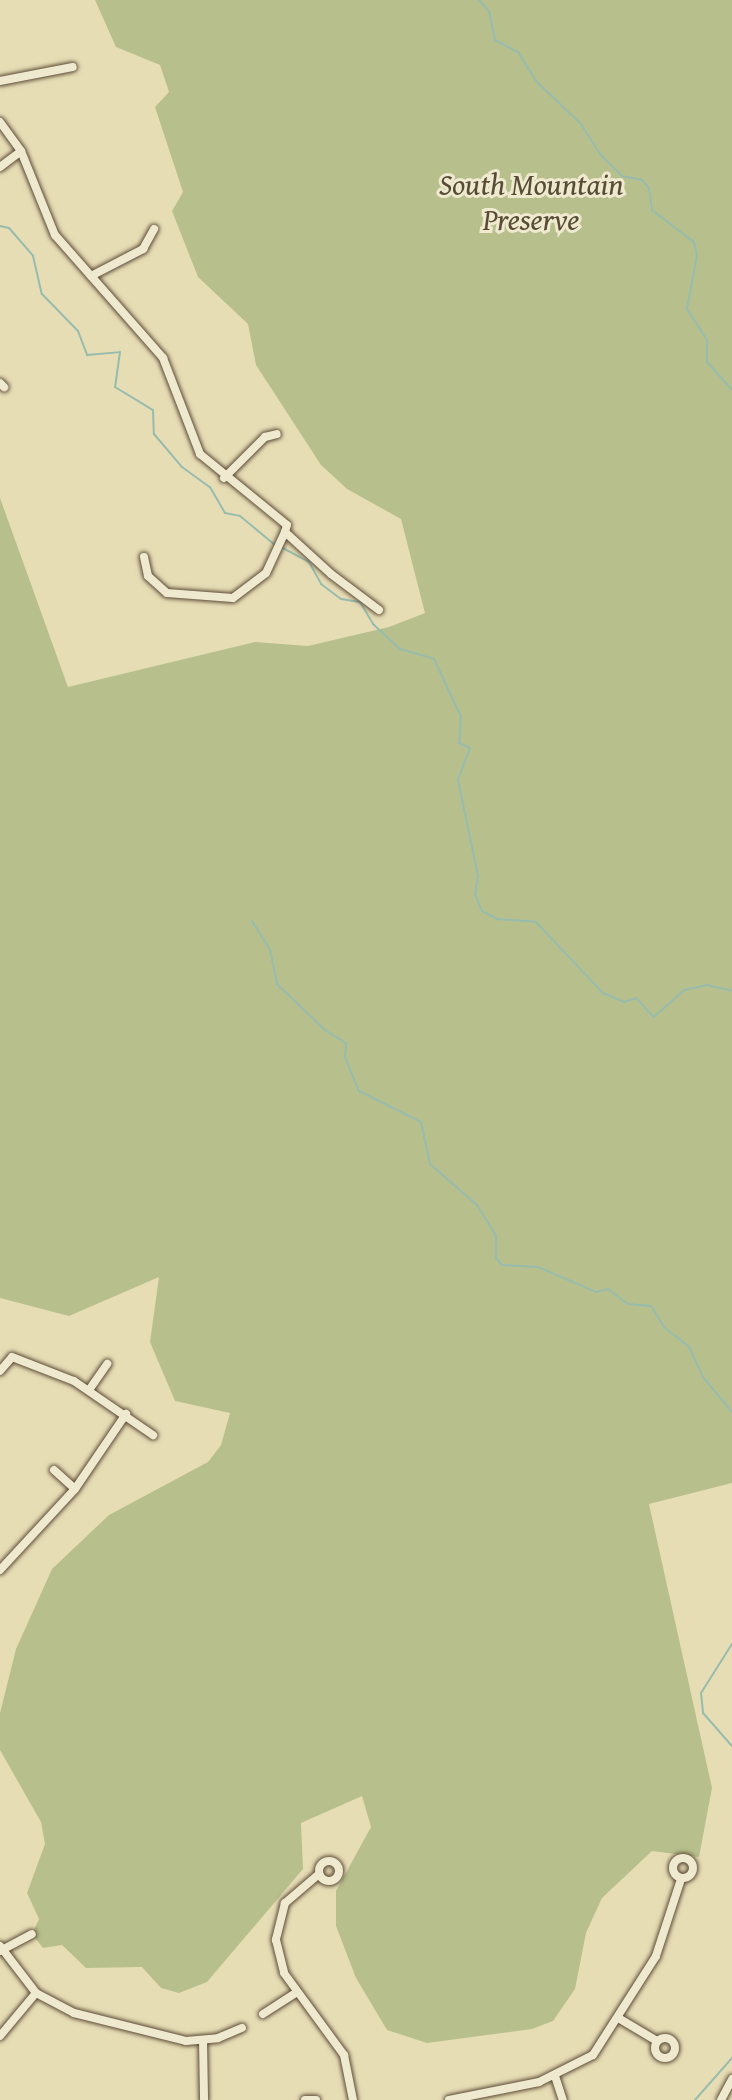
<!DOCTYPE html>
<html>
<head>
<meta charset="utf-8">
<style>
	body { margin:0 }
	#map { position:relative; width:732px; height:2100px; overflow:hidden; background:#e7ddb5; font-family:"Gentium Book Plus",serif }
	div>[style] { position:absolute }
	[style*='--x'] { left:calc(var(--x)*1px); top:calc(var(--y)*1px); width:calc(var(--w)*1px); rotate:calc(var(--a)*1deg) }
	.green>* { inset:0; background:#b7c08c }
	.stream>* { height:2px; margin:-1px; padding:0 1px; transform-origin:1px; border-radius:1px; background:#97bcae }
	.roads { filter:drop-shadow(0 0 2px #5d4c38) drop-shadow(0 0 2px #5d4c38) }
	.minor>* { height:8px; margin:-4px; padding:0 4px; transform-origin:4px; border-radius:4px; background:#efe9cf }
	.minor>.ring { margin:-4px; padding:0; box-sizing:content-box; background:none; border:8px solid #efe9cf; border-radius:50% }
	span { translate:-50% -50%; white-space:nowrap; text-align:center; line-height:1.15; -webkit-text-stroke:6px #efe9cf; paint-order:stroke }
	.park-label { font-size:30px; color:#584d34; font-style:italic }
</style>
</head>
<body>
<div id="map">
	<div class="green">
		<div style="clip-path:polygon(95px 0,732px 0,732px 1483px,649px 1504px,712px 1788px,699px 1857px,652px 1851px,602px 1898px,586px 1933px,575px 1989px,553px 2021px,532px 2029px,427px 2043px,387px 2030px,356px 1978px,336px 1926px,336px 1891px,371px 1827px,362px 1796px,301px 1823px,303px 1869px,207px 1982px,179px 1993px,161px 1988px,142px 1967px,86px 1968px,62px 1945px,43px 1948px,32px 1934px,39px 1919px,27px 1893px,45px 1844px,41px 1822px,0 1750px,0 1713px,16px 1649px,52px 1569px,109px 1515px,208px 1462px,221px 1445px,230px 1413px,175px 1401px,150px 1342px,159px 1277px,69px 1316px,0 1298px,0 498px,68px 687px,255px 642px,308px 646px,389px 627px,425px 613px,401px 519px,347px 489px,321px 465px,256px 365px,248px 324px,198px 277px,172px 211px,183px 192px,155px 107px,169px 92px,160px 65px,116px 47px)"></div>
	</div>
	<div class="stream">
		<div style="--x:479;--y:0;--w:15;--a:48"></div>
		<div style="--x:489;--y:11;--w:30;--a:78"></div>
		<div style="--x:495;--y:40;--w:26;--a:28"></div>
		<div style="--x:518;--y:52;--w:34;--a:58"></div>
		<div style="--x:536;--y:81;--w:61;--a:43.7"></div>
		<div style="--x:580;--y:123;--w:37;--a:57"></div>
		<div style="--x:600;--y:154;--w:31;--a:45"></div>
		<div style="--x:622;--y:176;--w:20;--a:11"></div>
		<div style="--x:642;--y:180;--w:11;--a:49"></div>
		<div style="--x:649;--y:188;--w:22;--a:82"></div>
		<div style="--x:652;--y:210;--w:53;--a:37.3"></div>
		<div style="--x:694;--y:242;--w:13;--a:77"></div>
		<div style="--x:697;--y:255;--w:55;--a:100.5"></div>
		<div style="--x:687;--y:309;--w:37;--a:57"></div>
		<div style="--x:707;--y:340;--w:22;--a:90"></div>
		<div style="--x:707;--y:362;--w:38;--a:48"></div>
		<div style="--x:0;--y:226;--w:9;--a:13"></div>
		<div style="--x:9;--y:228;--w:37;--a:49"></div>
		<div style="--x:33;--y:256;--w:39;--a:77"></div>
		<div style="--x:42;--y:294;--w:52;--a:45.8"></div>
		<div style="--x:78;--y:331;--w:26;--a:69"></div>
		<div style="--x:87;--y:355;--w:33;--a:-5"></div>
		<div style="--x:120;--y:352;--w:35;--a:98"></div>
		<div style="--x:115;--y:387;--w:44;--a:31.2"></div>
		<div style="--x:153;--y:410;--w:24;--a:88"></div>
		<div style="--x:154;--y:434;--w:43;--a:49.7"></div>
		<div style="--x:182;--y:467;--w:34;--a:36"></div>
		<div style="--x:210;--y:487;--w:30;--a:60"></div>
		<div style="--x:225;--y:513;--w:15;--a:11"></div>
		<div style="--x:240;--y:516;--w:45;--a:39.6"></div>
		<div style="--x:281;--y:547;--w:32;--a:28"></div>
		<div style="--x:309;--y:562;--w:25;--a:61"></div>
		<div style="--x:321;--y:584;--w:25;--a:37"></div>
		<div style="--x:341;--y:599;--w:19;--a:9"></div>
		<div style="--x:360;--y:602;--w:26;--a:59"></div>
		<div style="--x:373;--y:624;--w:37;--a:43"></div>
		<div style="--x:400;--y:649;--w:35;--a:16"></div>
		<div style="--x:434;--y:659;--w:64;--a:65"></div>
		<div style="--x:461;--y:717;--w:26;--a:94"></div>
		<div style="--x:459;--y:743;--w:12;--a:24"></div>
		<div style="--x:470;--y:748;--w:34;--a:111"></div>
		<div style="--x:458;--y:780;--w:98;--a:78.2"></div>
		<div style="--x:478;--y:876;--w:18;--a:99"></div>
		<div style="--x:475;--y:894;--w:18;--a:68"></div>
		<div style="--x:482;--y:911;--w:17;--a:28"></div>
		<div style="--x:497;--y:919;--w:39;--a:4"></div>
		<div style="--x:536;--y:922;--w:98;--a:46.7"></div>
		<div style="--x:603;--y:993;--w:23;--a:23"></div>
		<div style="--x:624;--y:1002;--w:13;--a:-18"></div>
		<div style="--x:636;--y:998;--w:26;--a:47"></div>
		<div style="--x:654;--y:1017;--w:40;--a:-42"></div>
		<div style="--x:684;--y:990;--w:24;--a:-12"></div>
		<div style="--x:707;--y:985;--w:26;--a:13"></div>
		<div style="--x:252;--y:921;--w:34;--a:58"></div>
		<div style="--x:270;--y:950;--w:35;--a:78"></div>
		<div style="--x:277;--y:984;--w:66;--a:43.8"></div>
		<div style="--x:325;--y:1030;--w:25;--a:32"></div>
		<div style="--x:346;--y:1043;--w:14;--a:94"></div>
		<div style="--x:345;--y:1057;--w:37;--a:68"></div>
		<div style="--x:359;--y:1091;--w:69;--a:26.6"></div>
		<div style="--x:421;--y:1122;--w:43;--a:77.9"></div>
		<div style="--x:430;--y:1164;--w:62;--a:41.1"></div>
		<div style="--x:477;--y:1205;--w:36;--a:58"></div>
		<div style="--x:496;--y:1236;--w:22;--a:90"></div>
		<div style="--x:496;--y:1258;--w:9;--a:49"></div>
		<div style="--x:502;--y:1265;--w:36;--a:3"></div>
		<div style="--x:538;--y:1267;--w:63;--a:23.3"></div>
		<div style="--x:596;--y:1292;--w:12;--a:-14"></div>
		<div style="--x:608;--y:1289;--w:25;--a:37"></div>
		<div style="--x:628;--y:1304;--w:23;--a:5"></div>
		<div style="--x:651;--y:1306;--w:26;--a:58"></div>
		<div style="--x:665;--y:1328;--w:31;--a:38"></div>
		<div style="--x:689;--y:1347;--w:33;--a:65"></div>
		<div style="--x:703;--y:1377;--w:45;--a:50.4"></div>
		<div style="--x:732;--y:1644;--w:58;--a:122.3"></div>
		<div style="--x:701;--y:1693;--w:20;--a:84"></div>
		<div style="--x:703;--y:1713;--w:44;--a:48.7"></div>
		<div style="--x:695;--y:2100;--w:56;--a:-48.6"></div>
	</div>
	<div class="roads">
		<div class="minor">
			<div style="--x:0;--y:81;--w:74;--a:-10.9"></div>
			<div style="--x:0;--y:122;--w:36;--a:54"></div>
			<div style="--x:21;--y:151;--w:91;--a:68"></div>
			<div style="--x:55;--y:235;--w:164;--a:48.7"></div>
			<div style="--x:163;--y:358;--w:103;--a:68.9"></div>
			<div style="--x:200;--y:454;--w:112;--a:39.2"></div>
			<div style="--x:287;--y:525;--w:7;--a:106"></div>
			<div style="--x:285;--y:532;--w:62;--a:42.4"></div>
			<div style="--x:331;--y:574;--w:60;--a:36.9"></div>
			<div style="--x:0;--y:167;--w:26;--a:-37"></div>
			<div style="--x:91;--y:276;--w:59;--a:-27.4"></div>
			<div style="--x:143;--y:249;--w:23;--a:-61"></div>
			<div style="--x:0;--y:383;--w:6;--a:45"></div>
			<div style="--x:224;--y:478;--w:58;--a:-45"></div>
			<div style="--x:265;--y:437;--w:12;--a:-14"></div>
			<div style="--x:144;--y:557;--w:19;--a:78"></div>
			<div style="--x:148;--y:576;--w:25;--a:42"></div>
			<div style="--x:167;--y:593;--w:66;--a:4.3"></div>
			<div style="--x:233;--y:598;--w:41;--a:-37.1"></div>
			<div style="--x:266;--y:573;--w:45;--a:-65.1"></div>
			<div style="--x:0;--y:1371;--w:18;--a:-49"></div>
			<div style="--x:12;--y:1357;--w:66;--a:21.2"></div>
			<div style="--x:74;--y:1381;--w:96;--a:34.4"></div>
			<div style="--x:89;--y:1390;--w:32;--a:-55"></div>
			<div style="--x:54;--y:1470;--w:28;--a:42"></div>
			<div style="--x:0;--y:1570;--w:110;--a:-47.2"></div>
			<div style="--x:75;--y:1489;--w:91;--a:-55.8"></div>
			<div class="ring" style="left:673px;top:1858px;width:12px;height:12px"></div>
			<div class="ring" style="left:319px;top:1861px;width:12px;height:12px"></div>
			<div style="--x:319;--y:1874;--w:45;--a:139.5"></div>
			<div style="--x:285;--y:1903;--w:38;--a:104"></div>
			<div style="--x:276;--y:1940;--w:34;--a:76"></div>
			<div style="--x:284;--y:1973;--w:102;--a:53.8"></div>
			<div style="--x:344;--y:2055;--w:46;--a:78.7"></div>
			<div style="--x:0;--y:1946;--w:59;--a:52.5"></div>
			<div style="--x:36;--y:1993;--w:43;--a:27.8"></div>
			<div style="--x:74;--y:2013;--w:115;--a:14"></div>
			<div style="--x:186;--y:2041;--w:32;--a:-5"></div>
			<div style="--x:218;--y:2038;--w:26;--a:-23"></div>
			<div style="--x:0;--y:1951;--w:36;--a:-28"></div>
			<div style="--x:263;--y:2014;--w:40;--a:-32.9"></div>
			<div style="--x:620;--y:2019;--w:43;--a:30.7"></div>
			<div style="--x:0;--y:2036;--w:56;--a:-50.1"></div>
			<div class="ring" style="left:655px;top:2038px;width:12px;height:12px"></div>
			<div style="--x:203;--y:2040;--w:60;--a:89"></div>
			<div style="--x:555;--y:2076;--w:25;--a:72"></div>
			<div style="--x:305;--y:2100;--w:11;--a:0"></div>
			<div style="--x:449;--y:2100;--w:92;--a:-11.3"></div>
			<div style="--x:539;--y:2082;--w:60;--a:-26.6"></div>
			<div style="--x:593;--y:2055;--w:117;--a:-57.5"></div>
			<div style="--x:656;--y:1956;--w:81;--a:-72"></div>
			<div style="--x:721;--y:2100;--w:24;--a:-62"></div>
		</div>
	</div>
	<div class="park-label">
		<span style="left:531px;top:201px">South Mountain<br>Preserve</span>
	</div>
</div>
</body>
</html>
